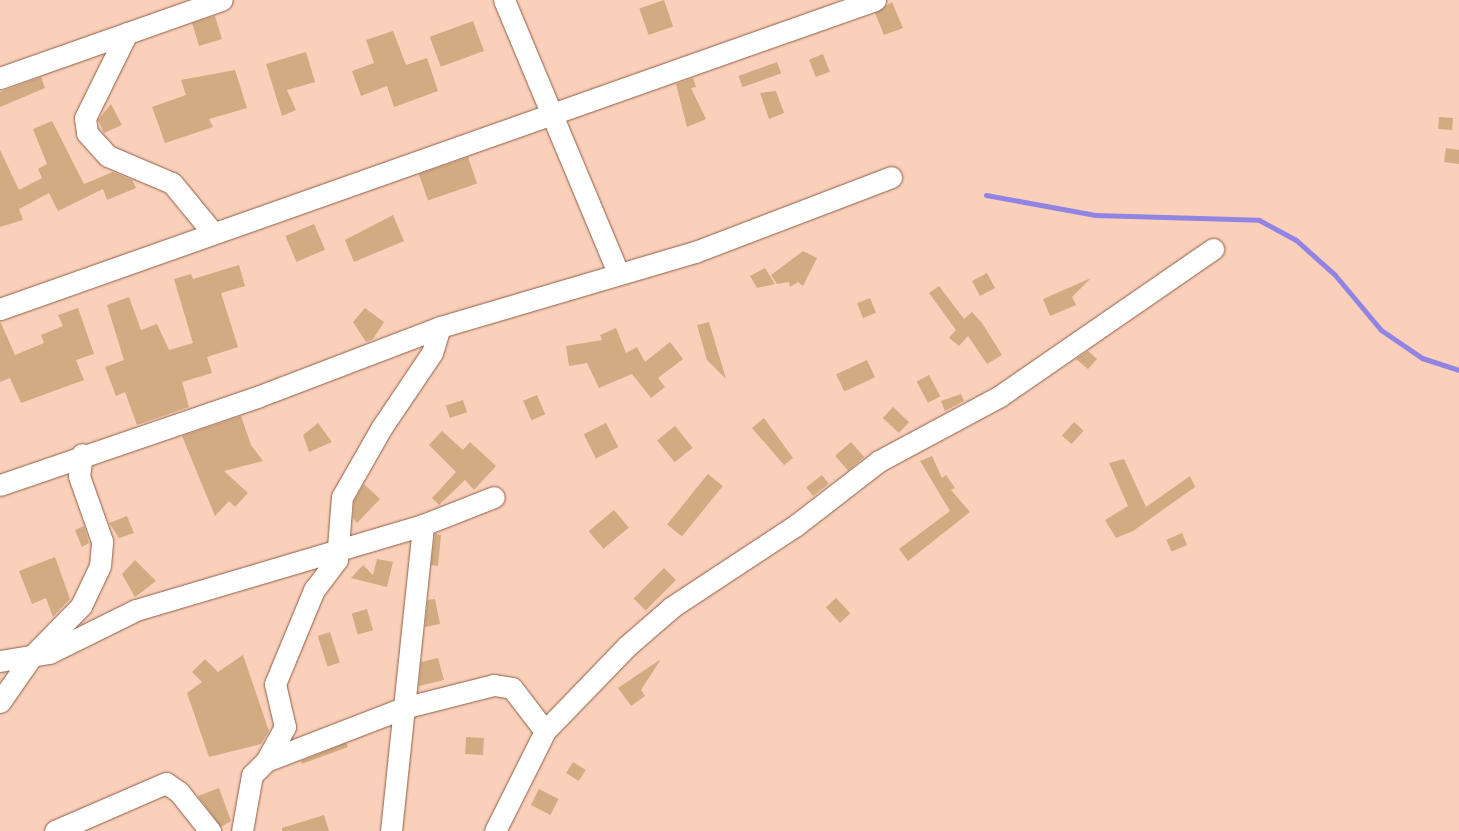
<!DOCTYPE html>
<html>
<head>
<meta charset="utf-8">
<style>
	body { margin:0 }
	#map { position:relative; width:1459px; height:831px; overflow:hidden; background:#fad0ba; font-family:Manrope,sans-serif }
	div>[style] { position:absolute }
	[style*='--x'] { left:calc(var(--x)*1px); top:calc(var(--y)*1px); width:calc(var(--w)*1px); rotate:calc(var(--a)*1deg) }
	.stream>* { height:5px; margin:-2.5px; padding:0 2.5px; transform-origin:2.5px; border-radius:2.5px; background:#9184e3 }
	.building>* { inset:0; background:#d1ab82; transform-origin:0 0 }
	.roads { filter:drop-shadow(0 0 1px #8b5d45) drop-shadow(0 0 1px #8b5d45) }
	.minor>* { height:21px; margin:-10.5px; padding:0 10.5px; transform-origin:10.5px; border-radius:10.5px; background:#fff }
	span { translate:-50% -50%; white-space:nowrap; text-align:center; line-height:1.15; -webkit-text-stroke:4px #fad0ba; paint-order:stroke }
</style>
</head>
<body>
<div id="map">
	<div class="stream">
		<div style="--x:986;--y:195;--w:111;--a:10.4"></div>
		<div style="--x:1095;--y:215;--w:164;--a:1.7"></div>
		<div style="--x:1259;--y:220;--w:42;--a:28.4"></div>
		<div style="--x:1296;--y:240;--w:52;--a:41.9"></div>
		<div style="--x:1335;--y:275;--w:72;--a:50.1"></div>
		<div style="--x:1381;--y:330;--w:50;--a:34.3"></div>
		<div style="--x:1422;--y:358;--w:39;--a:18"></div>
	</div>
	<div class="building">
		<div style="left:664px;top:0;width:28px;height:26px;rotate:71deg"></div>
		<div style="clip-path:polygon(892px 2px,903px 28px,884px 35px,875px 13px)"></div>
		<div style="left:215px;top:16px;width:24px;height:24px;rotate:73deg"></div>
		<div style="left:473px;top:21px;width:32px;height:46px;rotate:70deg"></div>
		<div style="clip-path:polygon(393px 31px,406px 65px,427px 58px,438px 91px,394px 107px,387px 86px,361px 96px,352px 71px,374px 63px,366px 40px)"></div>
		<div style="clip-path:polygon(306px 52px,315px 82px,287px 90px,296px 110px,282px 116px,266px 64px)"></div>
		<div style="left:823px;top:54px;width:19px;height:15px;rotate:69deg"></div>
		<div style="left:777px;top:62px;width:12px;height:41px;rotate:70deg"></div>
		<div style="clip-path:polygon(235px 70px,247px 108px,209px 119px,213px 127px,165px 143px,152px 107px,186px 95px,181px 80px)"></div>
		<div style="clip-path:polygon(41px 77px,45px 88px,0 107px,0 92px)"></div>
		<div style="clip-path:polygon(693px 78px,696px 87px,691px 88px,706px 119px,687px 127px,676px 84px)"></div>
		<div style="clip-path:polygon(776px 91px,784px 113px,769px 119px,760px 93px)"></div>
		<div style="clip-path:polygon(111px 104px,122px 125px,104px 133px,98px 120px)"></div>
		<div style="left:1439px;top:117px;width:14px;height:12px;rotate:4deg"></div>
		<div style="clip-path:polygon(52px 121px,84px 184px,113px 172px,132px 180px,136px 188px,107px 200px,103px 189px,58px 211px,49px 193px,19px 209px,23px 220px,0 227px,0 150px,19px 190px,42px 178px,38px 169px,47px 164px,33px 129px)"></div>
		<div style="clip-path:polygon(1446px 148px,1459px 150px,1459px 164px,1444px 162px)"></div>
		<div style="left:468px;top:157px;width:28px;height:52px;rotate:71deg"></div>
		<div style="clip-path:polygon(393px 215px,404px 241px,354px 262px,345px 240px)"></div>
		<div style="left:314px;top:224px;width:28px;height:31px;rotate:67deg"></div>
		<div style="clip-path:polygon(803px 251px,817px 258px,803px 286px,798px 282px,790px 287px,789px 282px,777px 284px,771px 275px)"></div>
		<div style="clip-path:polygon(239px 265px,245px 286px,221px 293px,238px 347px,207px 357px,212px 373px,182px 382px,189px 407px,137px 425px,125px 392px,116px 396px,105px 367px,124px 360px,107px 305px,129px 297px,141px 330px,157px 324px,169px 350px,193px 343px,174px 279px,191px 274px,193px 279px)"></div>
		<div style="clip-path:polygon(765px 268px,775px 284px,757px 288px,750px 276px)"></div>
		<div style="left:987px;top:273px;width:17px;height:17px;rotate:62deg"></div>
		<div style="clip-path:polygon(1091px 278px,1072px 297px,1076px 305px,1050px 316px,1043px 299px)"></div>
		<div style="clip-path:polygon(939px 286px,964px 319px,972px 312px,982px 323px,1002px 355px,987px 364px,968px 336px,959px 346px,949px 338px,956px 330px,929px 293px)"></div>
		<div style="left:870px;top:298px;width:16px;height:14px;rotate:68deg"></div>
		<div style="clip-path:polygon(78px 308px,94px 354px,76px 360px,84px 380px,21px 403px,10px 378px,0 382px,0 321px,15px 355px,44px 343px,41px 335px,63px 326px,58px 315px)"></div>
		<div style="clip-path:polygon(365px 308px,384px 322px,373px 339px,366px 342px,353px 322px)"></div>
		<div style="clip-path:polygon(709px 322px,726px 379px,707px 360px,697px 325px)"></div>
		<div style="clip-path:polygon(616px 328px,626px 353px,637px 347px,645px 362px,670px 342px,683px 359px,658px 378px,665px 387px,651px 398px,632px 374px,599px 388px,587px 363px,569px 366px,566px 346px,602px 340px,600px 335px)"></div>
		<div style="clip-path:polygon(1088px 351px,1097px 359px,1088px 369px,1076px 359px)"></div>
		<div style="left:867px;top:360px;width:19px;height:34px;rotate:65deg"></div>
		<div style="left:929px;top:375px;width:24px;height:14px;rotate:62deg"></div>
		<div style="clip-path:polygon(961px 394px,964px 401px,945px 411px,941px 401px)"></div>
		<div style="left:537px;top:395px;width:21px;height:15px;rotate:67deg"></div>
		<div style="left:463px;top:400px;width:13px;height:18px;rotate:72deg"></div>
		<div style="left:893px;top:407px;width:22px;height:15px;rotate:43deg"></div>
		<div style="clip-path:polygon(241px 416px,251px 445px,263px 461px,224px 471px,248px 493px,235px 507px,229px 501px,215px 516px,182px 436px)"></div>
		<div style="clip-path:polygon(764px 418px,793px 458px,784px 465px,752px 428px)"></div>
		<div style="left:1074px;top:422px;width:13px;height:18px;rotate:42deg"></div>
		<div style="clip-path:polygon(318px 423px,332px 442px,309px 452px,303px 435px)"></div>
		<div style="left:606px;top:423px;width:27px;height:25px;rotate:63deg"></div>
		<div style="left:675px;top:426px;width:28px;height:23px;rotate:51deg"></div>
		<div style="clip-path:polygon(442px 431px,463px 450px,470px 442px,496px 466px,474px 490px,465px 480px,439px 505px,432px 498px,456px 472px,429px 445px)"></div>
		<div style="left:851px;top:442px;width:20px;height:21px;rotate:49deg"></div>
		<div style="clip-path:polygon(932px 456px,942px 478px,946px 475px,955px 488px,951px 490px,970px 512px,908px 561px,899px 549px,950px 511px,920px 461px)"></div>
		<div style="clip-path:polygon(1124px 459px,1146px 507px,1190px 476px,1195px 487px,1133px 531px,1116px 538px,1105px 520px,1128px 506px,1109px 463px)"></div>
		<div style="left:708px;top:474px;width:19px;height:65px;rotate:39deg"></div>
		<div style="left:822px;top:475px;width:11px;height:20px;rotate:52deg"></div>
		<div style="clip-path:polygon(364px 484px,380px 499px,357px 523px,353px 518px,354px 501px)"></div>
		<div style="left:614px;top:510px;width:23px;height:33px;rotate:50deg"></div>
		<div style="clip-path:polygon(127px 516px,134px 533px,119px 538px,109px 523px)"></div>
		<div style="clip-path:polygon(84px 526px,89px 543px,82px 547px,75px 530px)"></div>
		<div style="left:1182px;top:533px;width:13px;height:17px;rotate:67deg"></div>
		<div style="clip-path:polygon(435px 534px,441px 535px,438px 566px,431px 565px)"></div>
		<div style="clip-path:polygon(55px 557px,70px 599px,53px 617px,46px 598px,32px 604px,19px 571px)"></div>
		<div style="clip-path:polygon(377px 559px,393px 562px,387px 587px,351px 578px,363px 565px,373px 575px)"></div>
		<div style="clip-path:polygon(135px 560px,156px 581px,135px 597px,122px 574px)"></div>
		<div style="left:664px;top:568px;width:17px;height:43px;rotate:45deg"></div>
		<div style="left:836px;top:598px;width:21px;height:14px;rotate:47deg"></div>
		<div style="clip-path:polygon(435px 599px,440px 624px,425px 627px,428px 600px)"></div>
		<div style="left:367px;top:609px;width:22px;height:16px;rotate:74deg"></div>
		<div style="left:330px;top:632px;width:32px;height:13px;rotate:72deg"></div>
		<div style="clip-path:polygon(243px 655px,269px 731px,261px 744px,209px 757px,187px 693px,202px 682px,192px 672px,205px 659px,218px 672px)"></div>
		<div style="clip-path:polygon(438px 658px,444px 680px,419px 686px,421px 662px)"></div>
		<div style="clip-path:polygon(661px 659px,641px 690px,645px 696px,631px 706px,618px 688px)"></div>
		<div style="left:466px;top:737px;width:18px;height:17px;rotate:3deg"></div>
		<div style="clip-path:polygon(346px 743px,348px 747px,302px 764px,301px 761px)"></div>
		<div style="left:573px;top:762px;width:15px;height:13px;rotate:32deg"></div>
		<div style="clip-path:polygon(219px 788px,231px 821px,221px 827px,198px 796px)"></div>
		<div style="left:539px;top:789px;width:22px;height:18px;rotate:27deg"></div>
		<div style="clip-path:polygon(324px 815px,329px 831px,282px 831px,282px 828px)"></div>
	</div>
	<div class="roads">
		<div class="minor">
			<div style="--x:504;--y:0;--w:295;--a:67.3"></div>
			<div style="--x:127;--y:33;--w:95;--a:116.3"></div>
			<div style="--x:85;--y:118;--w:15;--a:82"></div>
			<div style="--x:87;--y:133;--w:31;--a:48"></div>
			<div style="--x:108;--y:156;--w:69;--a:22.9"></div>
			<div style="--x:172;--y:183;--w:65;--a:50.6"></div>
			<div style="--x:0;--y:78;--w:235;--a:-19.4"></div>
			<div style="--x:0;--y:309;--w:928;--a:-19.45"></div>
			<div style="--x:0;--y:485;--w:272;--a:-18.9"></div>
			<div style="--x:257;--y:397;--w:196;--a:-20.9"></div>
			<div style="--x:440;--y:327;--w:266;--a:-16.4"></div>
			<div style="--x:695;--y:252;--w:210;--a:-20.9"></div>
			<div style="--x:0;--y:661;--w:50;--a:-9.3"></div>
			<div style="--x:49;--y:653;--w:97;--a:-26.3"></div>
			<div style="--x:136;--y:610;--w:299;--a:-16.5"></div>
			<div style="--x:423;--y:525;--w:76;--a:-21.5"></div>
			<div style="--x:0;--y:702;--w:56;--a:-55.2"></div>
			<div style="--x:32;--y:656;--w:70;--a:-45.6"></div>
			<div style="--x:81;--y:606;--w:44;--a:-64.6"></div>
			<div style="--x:100;--y:566;--w:25;--a:-85"></div>
			<div style="--x:102;--y:541;--w:69;--a:-109.5"></div>
			<div style="--x:79;--y:476;--w:22;--a:-82"></div>
			<div style="--x:266;--y:761;--w:147;--a:-21.1"></div>
			<div style="--x:403;--y:708;--w:94;--a:-14.2"></div>
			<div style="--x:494;--y:685;--w:18;--a:9"></div>
			<div style="--x:512;--y:688;--w:54;--a:52.5"></div>
			<div style="--x:55;--y:831;--w:121;--a:-23.4"></div>
			<div style="--x:166;--y:783;--w:16;--a:35"></div>
			<div style="--x:179;--y:792;--w:50;--a:51.5"></div>
			<div style="--x:242;--y:831;--w:57;--a:-79.9"></div>
			<div style="--x:252;--y:775;--w:20;--a:-45"></div>
			<div style="--x:266;--y:761;--w:39;--a:-61"></div>
			<div style="--x:285;--y:727;--w:44;--a:-103.1"></div>
			<div style="--x:275;--y:684;--w:102;--a:-67.5"></div>
			<div style="--x:314;--y:590;--w:38;--a:-53"></div>
			<div style="--x:337;--y:560;--w:63;--a:-85.5"></div>
			<div style="--x:342;--y:497;--w:81;--a:-60.3"></div>
			<div style="--x:382;--y:427;--w:89;--a:-56"></div>
			<div style="--x:432;--y:353;--w:27;--a:-73"></div>
			<div style="--x:391;--y:831;--w:308;--a:-84"></div>
			<div style="--x:495;--y:831;--w:112;--a:-63.4"></div>
			<div style="--x:545;--y:731;--w:117;--a:-46"></div>
			<div style="--x:626;--y:647;--w:61;--a:-41"></div>
			<div style="--x:672;--y:607;--w:147;--a:-33.4"></div>
			<div style="--x:795;--y:526;--w:106;--a:-37.7"></div>
			<div style="--x:879;--y:461;--w:137;--a:-28.2"></div>
			<div style="--x:1000;--y:396;--w:259;--a:-34.6"></div>
		</div>
	</div>
</div>
</body>
</html>
